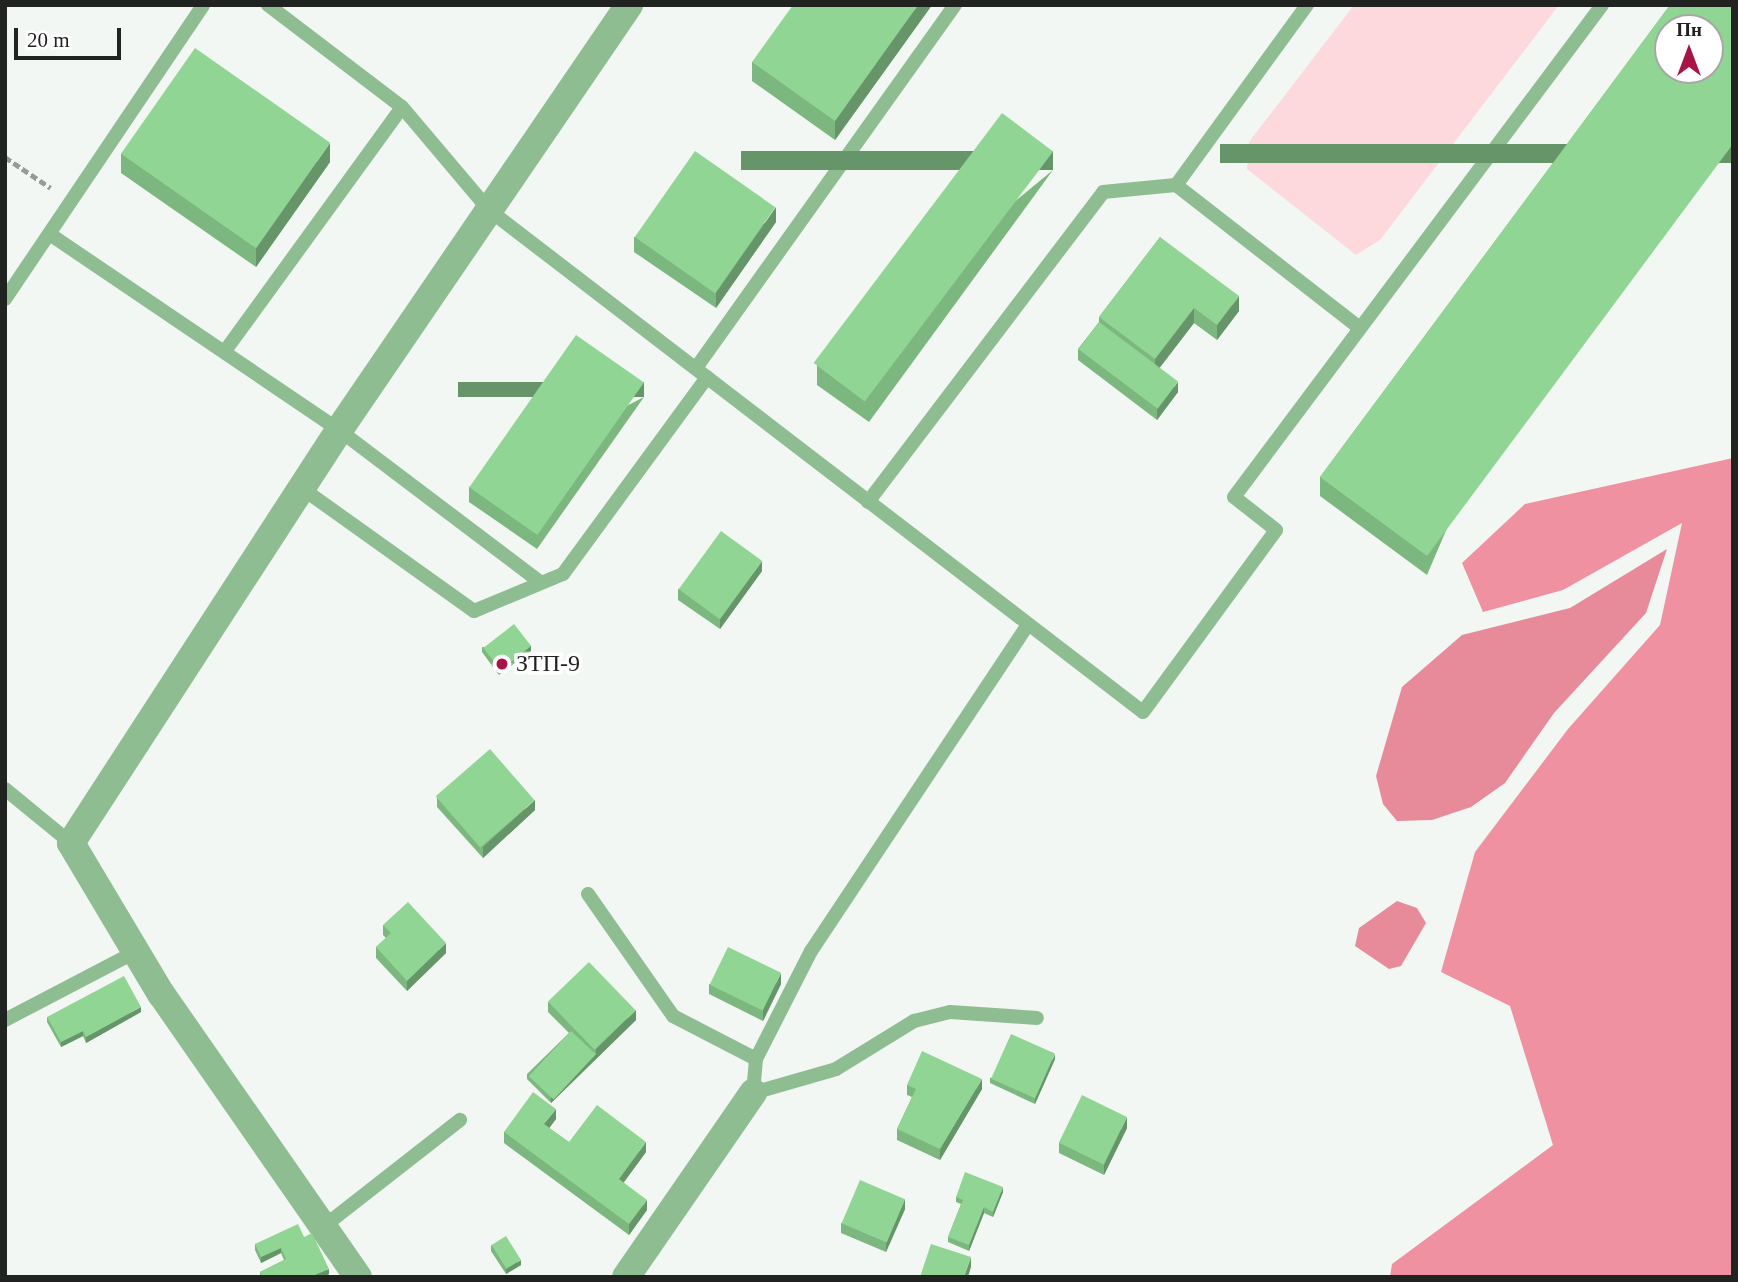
<!DOCTYPE html>
<html>
<head>
<meta charset="utf-8">
<style>
	body { margin:0 }
	#map { position:relative; width:1738px; height:1282px; overflow:hidden; background:#f3f7f3; font-family:"Times New Roman",serif }
	div>[style] { position:absolute }
	[style*='--x'] { left:calc(var(--x)*1px); top:calc(var(--y)*1px); width:calc(var(--w)*1px); rotate:calc(var(--a)*1deg) }
	.green>* { inset:0; background:#fdd9dd }
	.forest>* { inset:0; background:#ef91a0 }
	.water>* { inset:0; background:#e78a99 }
	.path>* { height:4.5px; margin-top:-2.25px; transform-origin:0; background:repeating-linear-gradient(90deg,#979a97 0 7px,transparent 0 10.5px) }
	.lane>* { height:14px; margin:-7px; padding:0 7px; transform-origin:7px; border-radius:7px; background:#8fbd92 }
	.street>* { height:28px; margin:-14px; padding:0 14px; transform-origin:14px; border-radius:14px; background:#8fbd92 }
	.wall>* { inset:0; background:#7cb77f }
	.shaded-wall>* { inset:0; background:#659568; transform-origin:0 0 }
	.building>* { inset:0; background:#90d594; transform-origin:0 0 }
	.dots>* { width:19px; height:19px; translate:-50% -50%; box-sizing:border-box; border:4px solid #fff; border-radius:50% }
	span { translate:-50% -50%; white-space:nowrap; text-align:center; line-height:1.15; -webkit-text-stroke:7px #fff; paint-order:stroke }
	.poi-label { font-size:24px; color:#212321 }
	.left { translate:0 -50%; text-align:left }
	.frame { position:absolute; inset:0; border:7px solid #212321; pointer-events:none }
	.north { position:absolute; left:1654px; top:14px; width:70px; height:70px; box-sizing:border-box; background:#fff; border:2px solid #a6a7a6; border-radius:50%; rotate:0deg; font-size:19px; font-weight:700; line-height:28px; text-align:center; color:#212321 }
	.north::after { content:''; display:block; margin:auto; width:24px; height:32px; background:#a91446; clip-path:polygon(50% 0,100% 100%,50% 72%,0 100%) }
	.scale { position:absolute; left:14px; top:28px; width:107px; height:32px; box-sizing:border-box; border:4px solid #212321; border-top:0; padding-left:9px; font-size:21px; line-height:24px; white-space:nowrap; color:#212321; -webkit-text-stroke:5px #fff; paint-order:stroke }
</style>
</head>
<body>
<div id="map">
	<div class="green">
		<div style="clip-path:polygon(1354px 5px,1559px 5px,1380px 240px,1356px 255px,1247px 169px,1249px 142px)"></div>
	</div>
	<div class="forest">
		<div style="clip-path:polygon(1733px 458px,1733px 1277px,1390px 1277px,1392px 1264px,1553px 1145px,1510px 1006px,1441px 972px,1475px 852px,1568px 729px,1660px 625px,1682px 523px,1563px 590px,1483px 612px,1462px 563px,1525px 504px)"></div>
	</div>
	<div class="water">
		<div style="clip-path:polygon(1667px 549px,1646px 613px,1554px 713px,1505px 783px,1471px 807px,1432px 820px,1397px 821px,1383px 804px,1376px 776px,1402px 687px,1462px 635px,1570px 608px)"></div>
		<div style="clip-path:polygon(1397px 901px,1417px 908px,1426px 923px,1401px 966px,1389px 969px,1355px 946px,1359px 928px)"></div>
	</div>
	<div class="path">
		<div style="--x:5;--y:157;--w:55;--a:34"></div>
	</div>
	<div class="lane">
		<div style="--x:268;--y:5;--w:168;--a:37.3"></div>
		<div style="--x:1307;--y:5;--w:223;--a:126"></div>
		<div style="--x:1176;--y:185;--w:233;--a:37.9"></div>
		<div style="--x:51;--y:235;--w:348;--a:34.1"></div>
		<div style="--x:339;--y:430;--w:253;--a:37.1"></div>
		<div style="--x:5;--y:299;--w:354;--a:-56"></div>
		<div style="--x:225;--y:351;--w:301;--a:-54"></div>
		<div style="--x:402;--y:107;--w:135;--a:49.8"></div>
		<div style="--x:489;--y:210;--w:824;--a:37.51"></div>
		<div style="--x:1143;--y:712;--w:225;--a:-53.8"></div>
		<div style="--x:1276;--y:530;--w:53;--a:-141.8"></div>
		<div style="--x:1234;--y:497;--w:614;--a:-53.2"></div>
		<div style="--x:696;--y:368;--w:446;--a:-54.5"></div>
		<div style="--x:303;--y:489;--w:210;--a:35.5"></div>
		<div style="--x:474;--y:611;--w:96;--a:-22.6"></div>
		<div style="--x:563;--y:574;--w:244;--a:-53.8"></div>
		<div style="--x:868;--y:502;--w:389;--a:-52.8"></div>
		<div style="--x:1103;--y:192;--w:73;--a:-5.5"></div>
		<div style="--x:1027;--y:626;--w:390;--a:123.6"></div>
		<div style="--x:811;--y:951;--w:121;--a:117"></div>
		<div style="--x:756;--y:1059;--w:34;--a:95"></div>
		<div style="--x:753;--y:1093;--w:86;--a:-16.1"></div>
		<div style="--x:836;--y:1069;--w:92;--a:-31.6"></div>
		<div style="--x:914;--y:1021;--w:37;--a:-14"></div>
		<div style="--x:950;--y:1012;--w:87;--a:3.9"></div>
		<div style="--x:5;--y:789;--w:85;--a:39.3"></div>
		<div style="--x:588;--y:894;--w:149;--a:55.1"></div>
		<div style="--x:673;--y:1016;--w:93;--a:27.4"></div>
		<div style="--x:5;--y:1020;--w:149;--a:-27.6"></div>
		<div style="--x:323;--y:1227;--w:174;--a:-38"></div>
	</div>
	<div class="street">
		<div style="--x:358;--y:1277;--w:345;--a:-124.8"></div>
		<div style="--x:161;--y:994;--w:176;--a:-120.8"></div>
		<div style="--x:71;--y:843;--w:492;--a:-57"></div>
		<div style="--x:339;--y:430;--w:515;--a:-55.69"></div>
		<div style="--x:626;--y:1277;--w:224;--a:-55.4"></div>
	</div>
	<div class="wall">
		<div style="clip-path:polygon(932px 5px,835px 140px,752px 81px,752px 62px)"></div>
		<div style="clip-path:polygon(1670px 5px,1427px 575px,1320px 496px,1320px 477px)"></div>
		<div style="clip-path:polygon(121px 154px,330px 162px,256px 267px,121px 173px)"></div>
		<div style="clip-path:polygon(1053px 170px,869px 422px,817px 385px,817px 365px)"></div>
		<div style="clip-path:polygon(776px 222px,716px 308px,634px 252px,634px 237px)"></div>
		<div style="clip-path:polygon(1160px 237px,1239px 311px,1217px 340px,1194px 323px,1159px 368px,1178px 392px,1157px 420px,1078px 360px,1078px 349px,1099px 322px,1099px 317px)"></div>
		<div style="clip-path:polygon(644px 397px,537px 549px,469px 502px,469px 487px)"></div>
		<div style="clip-path:polygon(762px 571px,720px 629px,678px 600px,678px 589px)"></div>
		<div style="clip-path:polygon(482px 647px,531px 651px,499px 675px,482px 652px)"></div>
		<div style="clip-path:polygon(437px 797px,535px 810px,483px 858px,437px 807px)"></div>
		<div style="clip-path:polygon(383px 925px,446px 953px,407px 991px,376px 958px,376px 947px,386px 938px,383px 935px)"></div>
		<div style="clip-path:polygon(709px 984px,781px 984px,763px 1021px,709px 994px)"></div>
		<div style="clip-path:polygon(548px 1002px,636px 1020px,551px 1103px,527px 1079px,527px 1074px,569px 1033px,548px 1012px)"></div>
		<div style="clip-path:polygon(141px 1012px,86px 1043px,83px 1036px,61px 1047px,47px 1022px,47px 1017px)"></div>
		<div style="clip-path:polygon(1055px 1059px,1035px 1104px,990px 1083px,990px 1078px)"></div>
		<div style="clip-path:polygon(907px 1085px,982px 1089px,940px 1160px,897px 1140px,897px 1129px,912px 1097px,907px 1095px)"></div>
		<div style="clip-path:polygon(556px 1119px,549px 1128px,569px 1142px,646px 1152px,623px 1183px,647px 1210px,629px 1235px,504px 1143px,504px 1132px)"></div>
		<div style="clip-path:polygon(1127px 1128px,1104px 1175px,1059px 1153px,1059px 1143px)"></div>
		<div style="clip-path:polygon(1003px 1192px,993px 1217px,984px 1213px,969px 1251px,948px 1242px,948px 1237px,961px 1204px,956px 1202px,956px 1197px)"></div>
		<div style="clip-path:polygon(905px 1209px,886px 1252px,841px 1233px,841px 1223px)"></div>
		<div style="clip-path:polygon(304px 1237px,329px 1274px,324px 1277px,260px 1277px,260px 1272px,284px 1260px,281px 1253px,261px 1263px,255px 1250px,255px 1244px)"></div>
		<div style="clip-path:polygon(491px 1245px,521px 1265px,506px 1274px,491px 1251px)"></div>
	</div>
	<div class="shaded-wall">
		<div style="clip-path:polygon(918px 5px,932px 5px,835px 140px,835px 121px)"></div>
		<div style="clip-path:polygon(330px 143px,330px 162px,256px 267px,256px 248px)"></div>
		<div style="left:1733px;top:144px;width:19px;height:513px;rotate:90deg"></div>
		<div style="left:1053px;top:151px;width:19px;height:312px;rotate:90deg"></div>
		<div style="clip-path:polygon(776px 207px,776px 222px,716px 308px,716px 293px)"></div>
		<div style="clip-path:polygon(1239px 296px,1239px 311px,1217px 340px,1217px 325px)"></div>
		<div style="clip-path:polygon(1194px 308px,1194px 323px,1155px 374px,1155px 359px)"></div>
		<div style="left:644px;top:382px;width:15px;height:186px;rotate:90deg"></div>
		<div style="clip-path:polygon(1178px 382px,1178px 392px,1157px 420px,1157px 409px)"></div>
		<div style="clip-path:polygon(762px 561px,762px 571px,720px 629px,720px 619px)"></div>
		<div style="left:531px;top:646px;width:5px;height:40px;rotate:90deg"></div>
		<div style="clip-path:polygon(535px 800px,535px 810px,483px 858px,483px 847px)"></div>
		<div style="clip-path:polygon(446px 943px,446px 953px,407px 991px,407px 981px)"></div>
		<div style="clip-path:polygon(781px 973px,781px 984px,763px 1021px,763px 1010px)"></div>
		<div style="clip-path:polygon(141px 1007px,141px 1012px,86px 1043px,86px 1037px)"></div>
		<div style="clip-path:polygon(636px 1010px,636px 1020px,551px 1103px,551px 1098px,596px 1054px,596px 1049px)"></div>
		<div style="clip-path:polygon(83px 1031px,83px 1036px,61px 1047px,61px 1042px)"></div>
		<div style="clip-path:polygon(1055px 1054px,1055px 1059px,1035px 1104px,1035px 1099px)"></div>
		<div style="clip-path:polygon(982px 1079px,982px 1089px,940px 1160px,940px 1149px)"></div>
		<div style="clip-path:polygon(556px 1109px,556px 1119px,544px 1135px,544px 1124px)"></div>
		<div style="clip-path:polygon(1127px 1117px,1127px 1128px,1104px 1175px,1104px 1165px)"></div>
		<div style="clip-path:polygon(646px 1142px,646px 1152px,619px 1189px,619px 1179px)"></div>
		<div style="clip-path:polygon(1003px 1187px,1003px 1192px,993px 1217px,993px 1212px)"></div>
		<div style="clip-path:polygon(905px 1199px,905px 1209px,886px 1252px,886px 1242px)"></div>
		<div style="clip-path:polygon(647px 1200px,647px 1210px,629px 1235px,629px 1224px)"></div>
		<div style="clip-path:polygon(984px 1207px,984px 1213px,969px 1251px,969px 1245px)"></div>
		<div style="clip-path:polygon(281px 1248px,281px 1253px,261px 1263px,261px 1257px)"></div>
		<div style="clip-path:polygon(971px 1257px,971px 1267px,968px 1277px,964px 1277px)"></div>
		<div style="clip-path:polygon(521px 1260px,521px 1265px,506px 1274px,506px 1269px)"></div>
		<div style="clip-path:polygon(329px 1269px,329px 1274px,324px 1277px,310px 1277px)"></div>
	</div>
	<div class="building">
		<div style="clip-path:polygon(793px 5px,918px 5px,835px 121px,752px 62px)"></div>
		<div style="clip-path:polygon(evenodd,1670px 5px,1733px 5px,1733px 144px,1427px 556px,1320px 477px,1670px 5px,1668px 28px,1710px 28px,1710px 70px,1668px 70px,1668px 28px)"></div>
		<div style="left:195px;top:48px;width:165px;height:129px;rotate:35deg"></div>
		<div style="left:1002px;top:113px;width:64px;height:313px;rotate:37deg"></div>
		<div style="left:695px;top:151px;width:98px;height:105px;rotate:35deg"></div>
		<div style="clip-path:polygon(1160px 237px,1239px 296px,1217px 325px,1194px 308px,1155px 359px,1099px 317px)"></div>
		<div style="left:1099px;top:322px;width:99px;height:34px;rotate:37deg"></div>
		<div style="left:576px;top:335px;width:83px;height:186px;rotate:35deg"></div>
		<div style="left:721px;top:531px;width:51px;height:72px;rotate:36deg"></div>
		<div style="left:514px;top:624px;width:28px;height:39px;rotate:52deg"></div>
		<div style="left:490px;top:749px;width:68px;height:72px;rotate:49deg"></div>
		<div style="clip-path:polygon(408px 902px,446px 943px,407px 981px,376px 947px,391px 933px,383px 925px)"></div>
		<div style="left:728px;top:947px;width:59px;height:42px;rotate:26deg"></div>
		<div style="left:589px;top:962px;width:67px;height:57px;rotate:46deg"></div>
		<div style="clip-path:polygon(124px 976px,141px 1007px,86px 1037px,83px 1031px,61px 1042px,47px 1017px)"></div>
		<div style="left:571px;top:1031px;width:34px;height:62px;rotate:43deg"></div>
		<div style="left:1011px;top:1034px;width:48px;height:49px;rotate:24deg"></div>
		<div style="clip-path:polygon(922px 1051px,982px 1079px,940px 1149px,897px 1129px,916px 1089px,907px 1085px)"></div>
		<div style="clip-path:polygon(533px 1092px,556px 1109px,544px 1124px,569px 1142px,597px 1105px,646px 1142px,619px 1179px,647px 1200px,629px 1224px,504px 1132px)"></div>
		<div style="left:1082px;top:1095px;width:50px;height:53px;rotate:26deg"></div>
		<div style="clip-path:polygon(965px 1172px,1003px 1187px,993px 1212px,984px 1207px,969px 1245px,948px 1237px,963px 1200px,956px 1197px)"></div>
		<div style="left:860px;top:1180px;width:49px;height:47px;rotate:23deg"></div>
		<div style="clip-path:polygon(298px 1224px,304px 1237px,312px 1233px,329px 1269px,310px 1277px,262px 1277px,260px 1272px,286px 1259px,281px 1248px,261px 1257px,255px 1244px)"></div>
		<div style="left:506px;top:1236px;width:28px;height:17px;rotate:58deg"></div>
		<div style="clip-path:polygon(931px 1244px,971px 1257px,964px 1277px,920px 1277px)"></div>
	</div>
	<div class="dots">
		<div style="left:502px;top:664px;background:#a91446"></div>
	</div>
	<div class="poi-label">
		<span class="left" style="left:516px;top:664px">ЗТП-9</span>
	</div>
	<div class="frame"></div>
	<div class="north">Пн</div>
	<div class="scale">20 m</div>
</div>
</body>
</html>
